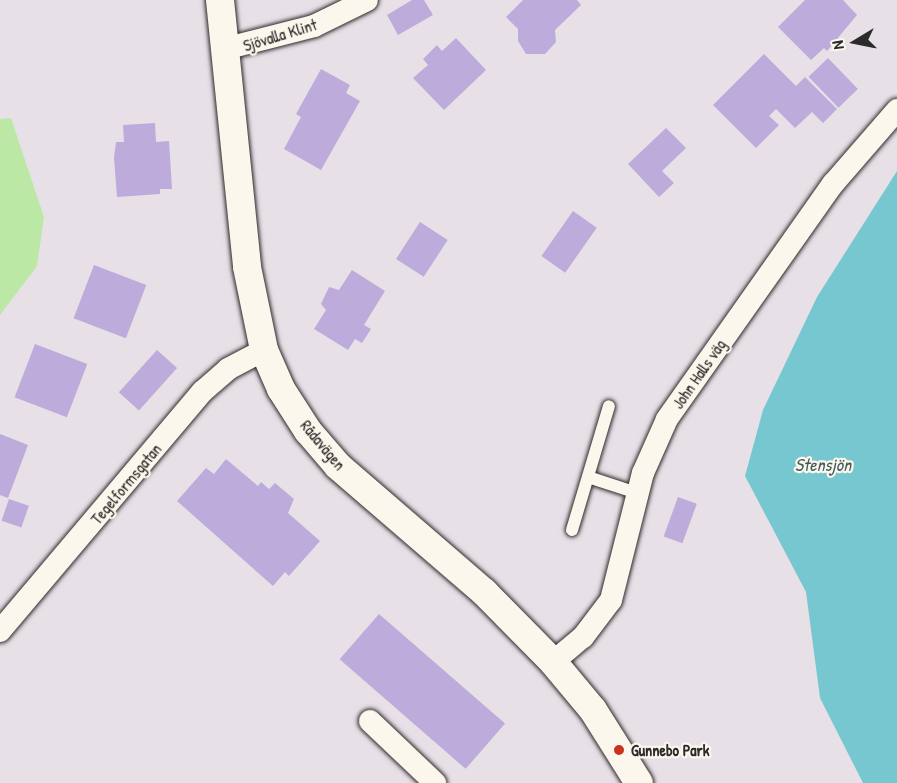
<!DOCTYPE html>
<html>
<head>
<meta charset="utf-8">
<style>
	body { margin:0 }
	#map { position:relative; width:897px; height:783px; overflow:hidden; background:#e8e0e7; font-family:"Patrick Hand",sans-serif }
	div>[style] { position:absolute }
	[style*='--x'] { left:calc(var(--x)*1px); top:calc(var(--y)*1px); width:calc(var(--w)*1px); rotate:calc(var(--a)*1deg) }
	.green>* { inset:0; background:#bbe8a5 }
	.water>* { inset:0; background:#77c7d0 }
	.building>* { inset:0; background:#bcabdb; transform-origin:0 0 }
	.roads { filter:drop-shadow(0 0 2px #2b2b2b) drop-shadow(0 0 2px #2b2b2b) }
	.service>* { height:12px; margin:-6px; padding:0 6px; transform-origin:6px; border-radius:6px; background:#fbf7ec }
	.minor>* { height:22px; margin:-11px; padding:0 11px; transform-origin:11px; border-radius:11px; background:#fbf7ec }
	.tertiary>* { height:28px; margin:-14px; padding:0 14px; transform-origin:14px; border-radius:14px; background:#fbf7ec }
	.dots>* { width:16px; height:16px; translate:-50% -50%; box-sizing:border-box; border:3px solid #fbf7ec; border-radius:50% }
	span { translate:-50% -50%; white-space:nowrap; text-align:center; line-height:1.15; -webkit-text-stroke:4.5px #fbf7ec; paint-order:stroke }
	.street-label { font-size:16px; color:#2b2b2b }
	.poi-label { font-size:16px; color:#2b2b2b; font-weight:700 }
	.left { translate:0 -50%; text-align:left }
	.water-label { font-size:18px; color:#425a5d; font-style:italic }
	.north { position:absolute; left:825px; top:12px; width:60px; height:60px; -webkit-text-stroke:4px #fbf7ec; paint-order:stroke; rotate:260deg; font-size:16px; font-weight:700; line-height:24px; text-align:center; color:#2b2b2b }
	.north::after { content:''; display:block; margin:auto; width:21px; height:27px; background:#2b2b2b; clip-path:polygon(50% 0,100% 100%,50% 72%,0 100%) }
</style>
</head>
<body>
<div id="map">
	<div class="green">
		<div style="clip-path:polygon(11px 118px,44px 217px,37px 266px,0 315px,0 119px)"></div>
	</div>
	<div class="water">
		<div style="clip-path:polygon(897px 171px,897px 783px,863px 783px,820px 698px,806px 592px,745px 476px,763px 410px,817px 297px)"></div>
	</div>
	<div class="building">
		<div style="clip-path:polygon(412px 0,424px 0,433px 15px,398px 35px,387px 15px)"></div>
		<div style="clip-path:polygon(523px 0,577px 0,581px 5px,555px 30px,556px 42px,545px 54px,526px 54px,518px 41px,518px 29px,506px 17px)"></div>
		<div style="clip-path:polygon(805px 0,843px 0,857px 15px,827px 51px,824px 48px,811px 60px,778px 27px)"></div>
		<div style="clip-path:polygon(456px 38px,486px 70px,444px 110px,413px 78px,428px 65px,423px 59px,437px 45px,442px 51px)"></div>
		<div style="clip-path:polygon(764px 54px,796px 86px,805px 77px,837px 109px,823px 123px,812px 112px,795px 128px,776px 109px,769px 116px,779px 125px,756px 148px,713px 105px)"></div>
		<div style="left:828px;top:58px;width:43px;height:27px;rotate:46deg"></div>
		<div style="clip-path:polygon(321px 69px,350px 85px,346px 93px,360px 101px,321px 170px,284px 149px,301px 117px,296px 114px)"></div>
		<div style="clip-path:polygon(155px 123px,156px 142px,169px 141px,172px 189px,160px 189px,160px 194px,117px 197px,114px 158px,116px 142px,124px 142px,123px 125px)"></div>
		<div style="clip-path:polygon(666px 128px,686px 148px,662px 171px,674px 183px,659px 197px,628px 164px)"></div>
		<div style="left:573px;top:211px;width:29px;height:55px;rotate:35deg"></div>
		<div style="left:420px;top:222px;width:33px;height:44px;rotate:33deg"></div>
		<div style="left:94px;top:265px;width:56px;height:57px;rotate:21deg"></div>
		<div style="clip-path:polygon(352px 270px,385px 291px,364px 325px,371px 329px,362px 343px,355px 339px,348px 350px,314px 329px,326px 310px,321px 304px,329px 287px,339px 290px)"></div>
		<div style="left:35px;top:344px;width:56px;height:57px;rotate:21deg"></div>
		<div style="left:157px;top:350px;width:27px;height:57px;rotate:42deg"></div>
		<div style="clip-path:polygon(0 434px,28px 445px,8px 498px,0 495px)"></div>
		<div style="clip-path:polygon(226px 459px,258px 486px,261px 482px,269px 489px,275px 483px,294px 499px,288px 513px,320px 541px,289px 576px,285px 572px,273px 586px,177px 501px,206px 468px,214px 474px)"></div>
		<div style="left:678px;top:497px;width:20px;height:42px;rotate:20deg"></div>
		<div style="left:9px;top:499px;width:21px;height:23px;rotate:19deg"></div>
		<div style="left:379px;top:614px;width:167px;height:60px;rotate:41deg"></div>
	</div>
	<div class="roads">
		<div class="service">
			<div style="--x:588;--y:477;--w:52;--a:18.1"></div>
			<div style="--x:572;--y:530;--w:129;--a:-73.4"></div>
		</div>
		<div class="minor">
			<div style="--x:224;--y:49;--w:93;--a:-14.3"></div>
			<div style="--x:314;--y:26;--w:59;--a:-26.1"></div>
			<div style="--x:0;--y:631;--w:314;--a:-49.8"></div>
			<div style="--x:203;--y:391;--w:33;--a:-41"></div>
			<div style="--x:228;--y:369;--w:41;--a:-27.8"></div>
			<div style="--x:553;--y:662;--w:39;--a:-40"></div>
			<div style="--x:583;--y:637;--w:46;--a:-52.9"></div>
			<div style="--x:611;--y:600;--w:131;--a:-75.9"></div>
			<div style="--x:643;--y:473;--w:59;--a:-66"></div>
			<div style="--x:667;--y:419;--w:288;--a:-54.8"></div>
			<div style="--x:833;--y:184;--w:98;--a:-49.1"></div>
			<div style="--x:370;--y:721;--w:90;--a:43.6"></div>
		</div>
		<div class="tertiary">
			<div style="--x:220;--y:0;--w:268;--a:84.2"></div>
			<div style="--x:247;--y:267;--w:85;--a:78.4"></div>
			<div style="--x:264;--y:350;--w:43;--a:66.4"></div>
			<div style="--x:281;--y:389;--w:50;--a:57.3"></div>
			<div style="--x:308;--y:431;--w:46;--a:49.4"></div>
			<div style="--x:338;--y:466;--w:193;--a:40.8"></div>
			<div style="--x:484;--y:592;--w:98;--a:45.4"></div>
			<div style="--x:553;--y:662;--w:62;--a:50.2"></div>
			<div style="--x:593;--y:710;--w:86;--a:57.8"></div>
		</div>
	</div>
	<div class="dots">
		<div style="left:619px;top:750px;background:#c8321e"></div>
	</div>
	<div class="street-label">
		<span style="left:280px;top:35px;rotate:-17deg">Sjövalla Klint</span>
		<span style="left:699px;top:374px;rotate:-55deg">John Halls väg</span>
		<span style="left:323px;top:445px;rotate:50deg">Rådavägen</span>
		<span style="left:126px;top:484px;rotate:-50deg">Tegelformsgatan</span>
	</div>
	<div class="poi-label">
		<span class="left" style="left:631px;top:750px">Gunnebo Park</span>
	</div>
	<div class="water-label">
		<span style="left:823px;top:465px">Stensjön</span>
	</div>
	<div class="north">N</div>
</div>
</body>
</html>
